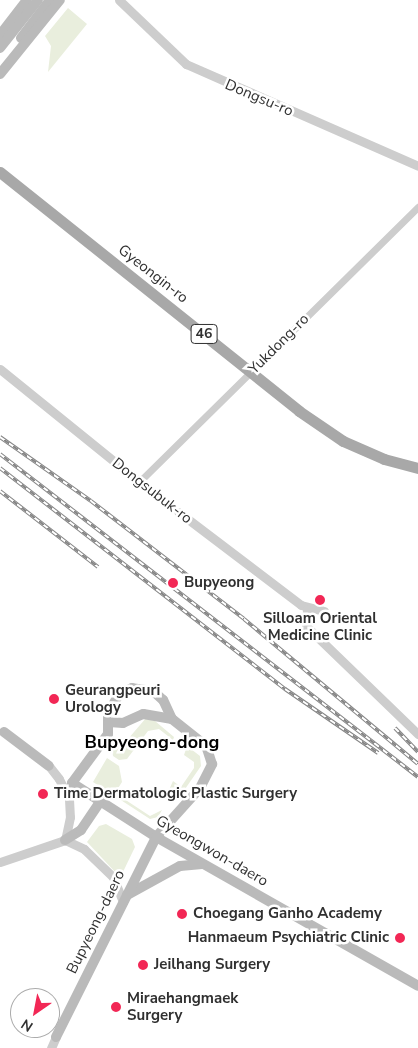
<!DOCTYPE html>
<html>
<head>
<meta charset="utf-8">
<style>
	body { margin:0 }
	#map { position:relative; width:418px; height:1048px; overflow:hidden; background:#fff; font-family:"Nunito Sans",sans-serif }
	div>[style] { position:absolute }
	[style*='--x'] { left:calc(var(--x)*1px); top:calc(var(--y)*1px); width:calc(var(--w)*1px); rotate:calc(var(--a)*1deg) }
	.green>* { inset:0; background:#e9eedd }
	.minor>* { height:7px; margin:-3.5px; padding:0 3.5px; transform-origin:3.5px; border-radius:3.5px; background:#cdcdcd }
	.tertiary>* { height:9px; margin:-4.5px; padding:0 4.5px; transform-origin:4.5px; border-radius:4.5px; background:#cdcdcd }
	.secondary>* { height:10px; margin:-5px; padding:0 5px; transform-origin:5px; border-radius:5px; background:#bababa }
	.primary>* { height:11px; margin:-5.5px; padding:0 5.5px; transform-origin:5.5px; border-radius:5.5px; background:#a8a8a8 }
	.rail>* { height:4px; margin-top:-2px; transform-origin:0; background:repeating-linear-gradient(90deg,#fff 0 5.5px,#858585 0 11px); box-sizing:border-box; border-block:1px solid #858585 }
	.dots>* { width:14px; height:14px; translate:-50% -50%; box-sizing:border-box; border:2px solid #fff; border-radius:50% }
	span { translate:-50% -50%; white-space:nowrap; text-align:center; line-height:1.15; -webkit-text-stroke:5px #fff; paint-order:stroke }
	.shield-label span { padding:1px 4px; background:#fff; border:1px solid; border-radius:4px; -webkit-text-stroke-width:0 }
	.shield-label { font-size:14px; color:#303030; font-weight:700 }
	.street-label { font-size:15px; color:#303030 }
	.poi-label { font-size:15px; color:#303030; font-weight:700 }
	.left { translate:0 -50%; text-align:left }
	.right { translate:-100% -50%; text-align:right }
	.quarter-label { font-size:18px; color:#000; font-weight:700 }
	.north { position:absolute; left:10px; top:988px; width:50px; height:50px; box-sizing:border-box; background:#fff; border:1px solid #acacac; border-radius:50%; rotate:213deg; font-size:14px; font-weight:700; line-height:20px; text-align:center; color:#303030 }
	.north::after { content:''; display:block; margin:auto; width:18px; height:22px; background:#f22755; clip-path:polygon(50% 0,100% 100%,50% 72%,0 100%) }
</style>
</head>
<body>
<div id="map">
	<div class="green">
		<div style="clip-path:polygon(68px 8px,87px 24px,48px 72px,51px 46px,45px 36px)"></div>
		<div style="clip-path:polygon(146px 718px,155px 721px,174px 737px,173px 740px,159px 729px,148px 731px,127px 759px,119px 760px,113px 756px,112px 748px,118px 740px,128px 739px)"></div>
		<div style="clip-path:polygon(187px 746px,200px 756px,201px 766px,183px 792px,168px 801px,165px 799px,173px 781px,181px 787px,194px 768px,194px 762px,184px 755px)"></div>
		<div style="clip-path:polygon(107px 758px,119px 766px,122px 782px,115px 793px,150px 816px,162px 810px,158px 817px,150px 819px,93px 782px)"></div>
		<div style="clip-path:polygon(106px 824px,132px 839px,135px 847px,122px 874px,117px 874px,87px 842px,99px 826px)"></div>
	</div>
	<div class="minor">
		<div style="--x:139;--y:482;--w:392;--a:-44.6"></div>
	</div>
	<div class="tertiary">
		<div style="--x:119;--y:0;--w:93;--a:43.7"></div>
		<div style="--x:186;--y:64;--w:253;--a:23.7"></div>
		<div style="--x:0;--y:369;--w:184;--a:39"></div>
		<div style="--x:143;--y:485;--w:198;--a:37.2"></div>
		<div style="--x:301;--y:605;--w:24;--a:15"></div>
		<div style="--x:307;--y:609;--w:17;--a:93"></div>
		<div style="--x:306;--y:626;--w:156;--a:44"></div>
		<div style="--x:49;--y:766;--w:16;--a:52"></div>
		<div style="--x:59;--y:779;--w:22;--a:63"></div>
		<div style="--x:69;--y:799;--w:18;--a:87"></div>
		<div style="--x:70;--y:817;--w:24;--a:102"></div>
		<div style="--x:65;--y:840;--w:21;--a:25"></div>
		<div style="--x:84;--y:849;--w:40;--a:44"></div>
		<div style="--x:113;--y:877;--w:27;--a:68"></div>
		<div style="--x:0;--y:862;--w:69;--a:-18.7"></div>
		<div style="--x:51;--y:1048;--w:12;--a:-66"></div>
	</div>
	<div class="secondary">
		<div style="--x:0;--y:35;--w:44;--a:-52.4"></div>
		<div style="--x:21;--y:38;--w:48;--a:-52.7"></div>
		<div style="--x:0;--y:48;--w:61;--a:-51.6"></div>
		<div style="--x:0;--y:74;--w:95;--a:-51"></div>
		<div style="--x:172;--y:719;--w:21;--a:-115"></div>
		<div style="--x:163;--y:700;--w:13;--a:-138"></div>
		<div style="--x:153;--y:691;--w:21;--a:-172"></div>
		<div style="--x:132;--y:688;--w:14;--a:155"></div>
		<div style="--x:119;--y:694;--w:23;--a:119"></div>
		<div style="--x:108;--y:714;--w:20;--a:90"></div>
		<div style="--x:108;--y:734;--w:61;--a:126.3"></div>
		<div style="--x:72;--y:783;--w:100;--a:32.7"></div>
		<div style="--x:156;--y:837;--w:301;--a:29.6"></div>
		<div style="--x:4;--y:732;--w:56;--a:37.1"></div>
		<div style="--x:65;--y:840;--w:19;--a:-32"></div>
		<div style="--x:81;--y:830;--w:32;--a:-56"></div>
		<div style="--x:127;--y:895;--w:60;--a:-28.7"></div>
		<div style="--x:180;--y:866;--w:22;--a:-5"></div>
		<div style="--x:56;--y:1037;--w:224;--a:-63.4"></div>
		<div style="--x:156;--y:837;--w:66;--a:-48.1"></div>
		<div style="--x:200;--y:788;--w:27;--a:-63"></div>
		<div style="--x:212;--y:764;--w:19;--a:-108"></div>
		<div style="--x:206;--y:746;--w:43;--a:-141.5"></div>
		<div style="--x:172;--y:719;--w:29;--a:-170"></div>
		<div style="--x:143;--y:714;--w:22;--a:156"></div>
		<div style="--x:123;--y:723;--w:14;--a:-176"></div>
	</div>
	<div class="primary">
		<div style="--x:0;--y:172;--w:383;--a:38.6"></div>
		<div style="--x:299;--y:411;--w:53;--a:34.3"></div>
		<div style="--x:343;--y:441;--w:45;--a:23.7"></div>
		<div style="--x:384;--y:459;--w:35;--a:15"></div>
	</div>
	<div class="rail">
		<div style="--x:0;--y:437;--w:111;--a:35.1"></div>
		<div style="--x:91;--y:501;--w:193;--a:37.6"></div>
		<div style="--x:244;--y:619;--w:226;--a:39.8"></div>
		<div style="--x:0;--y:454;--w:528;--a:37.69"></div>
		<div style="--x:0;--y:468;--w:361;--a:37.8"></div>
		<div style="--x:285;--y:689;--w:113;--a:34.5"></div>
		<div style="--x:0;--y:491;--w:124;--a:37.8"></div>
		<div style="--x:395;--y:728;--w:33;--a:46"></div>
	</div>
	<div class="dots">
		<div style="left:173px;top:583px;background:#f22755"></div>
		<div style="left:320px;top:600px;background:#f22755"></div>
		<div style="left:54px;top:699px;background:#f22755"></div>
		<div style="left:43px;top:794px;background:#f22755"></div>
		<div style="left:182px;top:914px;background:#f22755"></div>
		<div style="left:400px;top:938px;background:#f22755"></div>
		<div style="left:143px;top:965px;background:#f22755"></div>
		<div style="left:116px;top:1007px;background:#f22755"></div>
	</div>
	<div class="shield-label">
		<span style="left:204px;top:334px">46</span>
	</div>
	<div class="street-label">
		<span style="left:259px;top:98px;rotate:23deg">Dongsu-ro</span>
		<span style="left:153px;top:274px;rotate:38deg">Gyeongin-ro</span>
		<span style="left:279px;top:344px;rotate:-45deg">Yukdong-ro</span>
		<span style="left:152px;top:491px;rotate:38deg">Dongsubuk-ro</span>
		<span style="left:212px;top:851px;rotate:30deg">Gyeongwon-daero</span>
		<span style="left:96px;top:922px;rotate:-64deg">Bupyeong-daero</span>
	</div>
	<div class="poi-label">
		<span class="left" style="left:184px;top:583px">Bupyeong</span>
		<span style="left:320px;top:627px">Silloam Oriental<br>Medicine Clinic</span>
		<span class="left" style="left:65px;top:699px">Geurangpeuri<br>Urology</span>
		<span class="left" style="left:54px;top:794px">Time Dermatologic Plastic Surgery</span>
		<span class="left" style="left:193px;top:914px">Choegang Ganho Academy</span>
		<span class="right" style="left:389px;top:938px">Hanmaeum Psychiatric Clinic</span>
		<span class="left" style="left:154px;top:965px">Jeilhang Surgery</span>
		<span class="left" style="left:127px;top:1007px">Miraehangmaek<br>Surgery</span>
	</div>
	<div class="quarter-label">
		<span style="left:152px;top:742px">Bupyeong-dong</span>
	</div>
	<div class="north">N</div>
</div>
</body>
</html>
